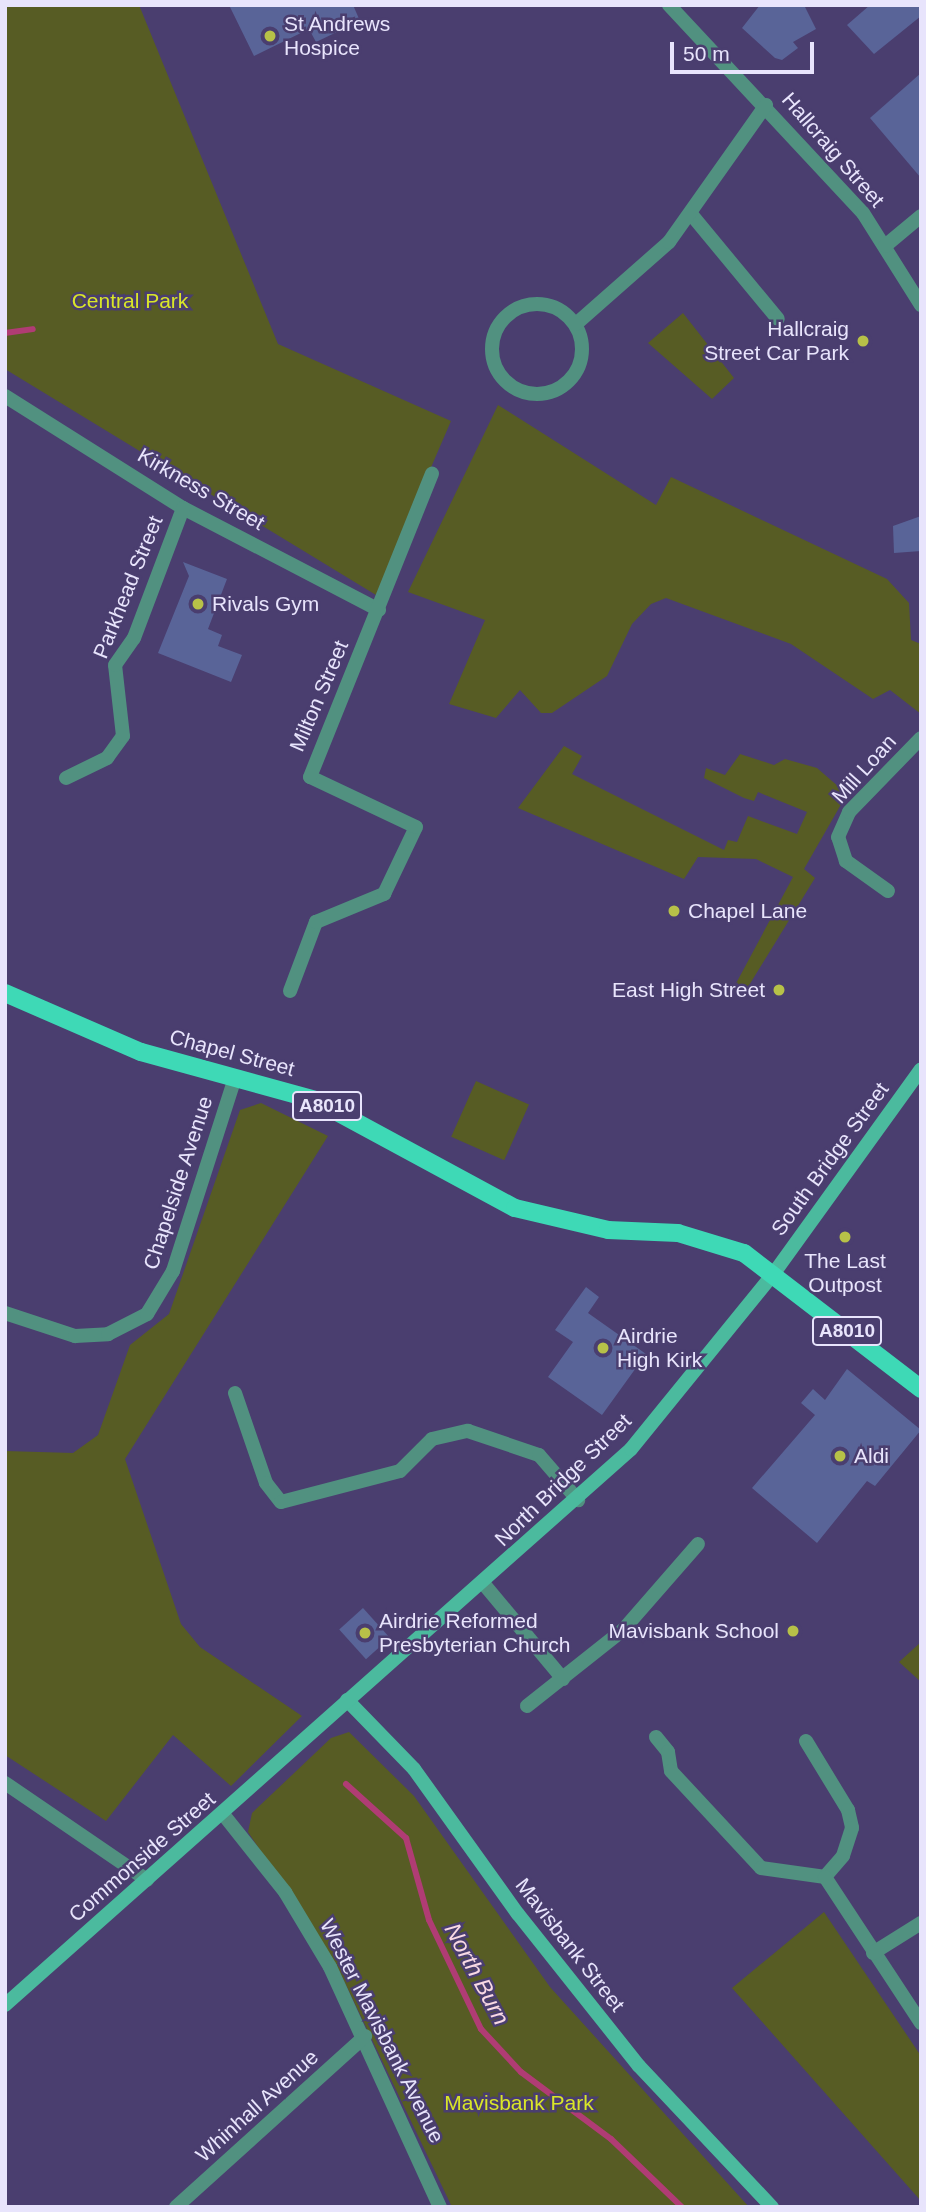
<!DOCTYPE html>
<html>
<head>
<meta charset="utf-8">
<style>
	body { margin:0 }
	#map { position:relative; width:926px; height:2212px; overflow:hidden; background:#4a3e6f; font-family:Helvetica,sans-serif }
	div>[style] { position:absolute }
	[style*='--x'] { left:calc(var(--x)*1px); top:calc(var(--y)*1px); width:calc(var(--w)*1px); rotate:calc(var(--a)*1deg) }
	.green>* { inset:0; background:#575c24; transform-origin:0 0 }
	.stream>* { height:6px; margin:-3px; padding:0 3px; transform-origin:3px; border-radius:3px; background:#b03c74 }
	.building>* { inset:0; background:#596498; transform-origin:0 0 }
	.street>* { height:14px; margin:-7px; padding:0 7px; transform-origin:7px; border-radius:7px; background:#519180 }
	.street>.ring { margin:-7px; padding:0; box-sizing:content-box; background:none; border:14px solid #519180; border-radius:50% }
	.secondary>* { height:14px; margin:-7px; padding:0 7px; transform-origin:7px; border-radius:7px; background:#4bba9e }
	.primary>* { height:18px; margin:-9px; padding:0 9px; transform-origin:9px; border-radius:9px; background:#3ed9b6 }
	.dots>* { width:19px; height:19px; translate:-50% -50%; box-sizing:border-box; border:4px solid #4a3e6f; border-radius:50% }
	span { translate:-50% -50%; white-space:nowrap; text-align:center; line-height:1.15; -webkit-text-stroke:5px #4a3e6f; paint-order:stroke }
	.shield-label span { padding:2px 5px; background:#4a3e6f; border:2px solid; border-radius:5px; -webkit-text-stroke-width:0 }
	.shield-label { font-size:19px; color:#e8e4fc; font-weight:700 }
	.poi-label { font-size:21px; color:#e8e4fc }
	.left { translate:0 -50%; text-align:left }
	.right { translate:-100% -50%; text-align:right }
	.street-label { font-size:21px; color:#e8e4fc }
	.park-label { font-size:21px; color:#d9e628 }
	.water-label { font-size:23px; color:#f8d9e4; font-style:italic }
	.frame { position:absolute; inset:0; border:7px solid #e8e4fc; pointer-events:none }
	.scale { position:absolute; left:670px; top:42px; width:144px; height:32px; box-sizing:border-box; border:4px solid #e8e4fc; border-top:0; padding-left:9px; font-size:21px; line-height:24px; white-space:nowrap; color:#e8e4fc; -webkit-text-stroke:5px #4a3e6f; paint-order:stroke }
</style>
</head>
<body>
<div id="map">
	<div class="green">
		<div style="clip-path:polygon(5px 5px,139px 5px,278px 344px,451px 421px,376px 595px,5px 369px)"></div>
		<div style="clip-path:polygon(683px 313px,734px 378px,712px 399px,648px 343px)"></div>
		<div style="clip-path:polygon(498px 405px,656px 505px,671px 477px,887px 579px,909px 603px,911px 640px,921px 644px,921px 714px,890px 690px,873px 699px,791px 644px,666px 598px,651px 604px,632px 624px,607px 676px,552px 713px,541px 713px,520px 690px,496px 718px,449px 704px,485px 620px,408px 592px)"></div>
		<div style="clip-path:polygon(564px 746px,582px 756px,572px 774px,724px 850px,728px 840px,737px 842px,748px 816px,797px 834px,807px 812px,758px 792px,754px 801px,744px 798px,704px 778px,706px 768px,725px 775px,740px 754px,774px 765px,785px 759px,817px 768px,847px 794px,804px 869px,815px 878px,743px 995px,733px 989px,793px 877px,756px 859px,698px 857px,684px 879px,518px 808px)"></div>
		<div style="left:476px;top:1081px;width:58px;height:61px;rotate:24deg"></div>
		<div style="clip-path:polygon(261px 1103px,328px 1136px,125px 1459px,181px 1624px,200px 1647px,302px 1716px,231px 1786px,173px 1735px,106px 1821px,5px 1755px,5px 1451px,73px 1453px,98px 1435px,130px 1345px,169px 1314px,240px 1110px)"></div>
		<div style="clip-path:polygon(921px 1642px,921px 1682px,899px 1662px)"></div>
		<div style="clip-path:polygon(349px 1732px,414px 1796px,550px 1987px,749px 2207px,452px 2207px,336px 1964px,248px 1832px,252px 1813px,331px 1738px)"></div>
		<div style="clip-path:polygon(824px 1912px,921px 2056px,921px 2201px,732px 1988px)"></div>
	</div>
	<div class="stream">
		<div style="--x:5;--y:333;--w:28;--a:-8"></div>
		<div style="--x:346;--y:1784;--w:81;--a:42"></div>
		<div style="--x:406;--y:1838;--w:85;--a:74.3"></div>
		<div style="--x:429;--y:1920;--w:121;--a:64.5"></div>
		<div style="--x:481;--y:2029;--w:59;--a:47.1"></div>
		<div style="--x:521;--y:2072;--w:112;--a:36.7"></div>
		<div style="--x:611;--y:2139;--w:98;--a:43.8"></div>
	</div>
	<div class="building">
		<div style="clip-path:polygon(229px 5px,353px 5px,360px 21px,316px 42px,309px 29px,254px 56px)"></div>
		<div style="clip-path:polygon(760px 5px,804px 5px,816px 29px,793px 42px,798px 48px,782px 60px,775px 58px,742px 28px)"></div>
		<div style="clip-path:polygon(870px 5px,921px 5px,921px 16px,874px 54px,847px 25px)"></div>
		<div style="clip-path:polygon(921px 73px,921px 178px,870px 118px)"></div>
		<div style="clip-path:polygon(921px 516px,921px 551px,894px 553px,893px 526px)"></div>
		<div style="clip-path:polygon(183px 562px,227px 579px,208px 629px,222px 635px,218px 646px,242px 655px,231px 682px,158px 653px,189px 576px)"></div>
		<div style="clip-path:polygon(586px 1287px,599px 1297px,588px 1313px,646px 1354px,602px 1415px,548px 1377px,573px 1342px,555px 1330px)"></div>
		<div style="clip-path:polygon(847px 1369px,921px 1430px,875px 1486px,867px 1481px,817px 1543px,752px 1488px,815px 1415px,801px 1403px,813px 1389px,825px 1400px)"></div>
		<div style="left:363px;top:1608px;width:40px;height:32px;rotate:48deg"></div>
	</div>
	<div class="street">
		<div style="--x:669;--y:5;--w:284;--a:47"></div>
		<div style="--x:863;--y:213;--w:109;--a:57.8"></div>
		<div style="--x:691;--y:214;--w:136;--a:50.4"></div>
		<div style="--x:885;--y:246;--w:47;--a:-39.8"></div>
		<div class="ring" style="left:492px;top:304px;width:76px;height:76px"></div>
		<div style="--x:576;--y:324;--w:124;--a:-41.4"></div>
		<div style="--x:669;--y:242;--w:168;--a:-54.7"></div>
		<div style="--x:5;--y:396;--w:210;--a:32.2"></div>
		<div style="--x:183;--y:508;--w:221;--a:27.5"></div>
		<div style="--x:66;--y:778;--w:46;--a:-26"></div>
		<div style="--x:107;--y:758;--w:27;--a:-54"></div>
		<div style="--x:123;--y:736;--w:71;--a:-96.4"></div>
		<div style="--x:115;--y:665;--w:33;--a:-55"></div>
		<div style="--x:134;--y:638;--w:139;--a:-69.3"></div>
		<div style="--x:888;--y:891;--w:52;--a:-144.5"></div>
		<div style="--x:846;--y:861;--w:25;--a:-108"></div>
		<div style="--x:838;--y:837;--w:27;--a:-66"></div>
		<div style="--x:849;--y:812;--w:103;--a:-45.8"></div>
		<div style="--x:290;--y:991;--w:74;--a:-69.4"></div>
		<div style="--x:316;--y:922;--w:74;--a:-22.4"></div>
		<div style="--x:384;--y:894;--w:74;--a:-64.5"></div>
		<div style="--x:416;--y:827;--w:117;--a:-154.7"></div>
		<div style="--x:310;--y:777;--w:327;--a:-68.1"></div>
		<div style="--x:5;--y:1313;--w:74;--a:18.2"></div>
		<div style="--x:75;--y:1336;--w:33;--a:-3"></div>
		<div style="--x:108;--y:1334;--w:44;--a:-27.1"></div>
		<div style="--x:147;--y:1314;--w:50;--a:-58.8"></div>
		<div style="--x:173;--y:1271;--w:203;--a:-72.2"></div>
		<div style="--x:235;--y:1393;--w:95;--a:71"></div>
		<div style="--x:266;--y:1483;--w:24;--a:52"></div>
		<div style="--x:281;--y:1502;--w:123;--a:-14.6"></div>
		<div style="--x:400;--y:1471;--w:45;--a:-45"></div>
		<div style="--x:432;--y:1439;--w:37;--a:-13"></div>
		<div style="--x:468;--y:1431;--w:75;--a:18.7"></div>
		<div style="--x:539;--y:1455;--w:60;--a:49.1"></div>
		<div style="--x:483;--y:1583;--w:125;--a:50.2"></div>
		<div style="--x:527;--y:1706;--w:122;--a:-38.4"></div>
		<div style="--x:623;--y:1630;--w:114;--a:-48.9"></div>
		<div style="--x:656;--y:1737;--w:19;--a:51"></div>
		<div style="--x:668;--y:1752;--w:19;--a:81"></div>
		<div style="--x:671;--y:1771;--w:132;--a:47.1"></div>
		<div style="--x:761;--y:1868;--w:65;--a:8"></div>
		<div style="--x:806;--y:1741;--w:81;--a:58.7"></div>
		<div style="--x:848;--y:1810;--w:18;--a:77"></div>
		<div style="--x:852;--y:1828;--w:29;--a:108"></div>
		<div style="--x:843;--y:1856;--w:28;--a:131"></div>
		<div style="--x:5;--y:1783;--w:172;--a:34.3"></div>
		<div style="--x:223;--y:1814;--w:100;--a:51.5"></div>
		<div style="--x:285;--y:1892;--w:87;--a:59"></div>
		<div style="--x:330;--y:1967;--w:264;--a:65.4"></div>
		<div style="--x:825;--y:1877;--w:175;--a:56.7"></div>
		<div style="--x:873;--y:1953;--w:57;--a:-32"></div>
		<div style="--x:176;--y:2207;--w:255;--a:-42.1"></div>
	</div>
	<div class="secondary">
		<div style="--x:347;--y:1700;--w:96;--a:45.8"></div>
		<div style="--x:414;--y:1769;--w:178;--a:54.4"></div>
		<div style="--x:518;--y:1914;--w:194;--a:51.5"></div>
		<div style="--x:639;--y:2066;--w:194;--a:46.7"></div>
		<div style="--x:5;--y:2005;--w:837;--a:-41.61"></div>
		<div style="--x:631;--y:1449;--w:227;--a:-50.9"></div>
		<div style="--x:774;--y:1273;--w:251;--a:-54.2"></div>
	</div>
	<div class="primary">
		<div style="--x:5;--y:993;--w:148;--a:23.5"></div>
		<div style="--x:141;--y:1052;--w:180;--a:15.4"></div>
		<div style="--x:315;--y:1100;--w:227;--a:28.4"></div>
		<div style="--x:515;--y:1208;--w:96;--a:13.3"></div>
		<div style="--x:608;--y:1230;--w:70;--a:2.5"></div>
		<div style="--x:678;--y:1233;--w:69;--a:16.9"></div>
		<div style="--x:744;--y:1253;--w:223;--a:37.5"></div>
	</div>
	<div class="dots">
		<div style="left:270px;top:36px;background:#b7c148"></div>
		<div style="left:863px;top:341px;background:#b7c148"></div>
		<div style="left:198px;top:604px;background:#b7c148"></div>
		<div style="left:674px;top:911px;background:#b7c148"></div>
		<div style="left:779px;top:990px;background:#b7c148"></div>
		<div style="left:845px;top:1237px;background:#b7c148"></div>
		<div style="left:603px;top:1348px;background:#b7c148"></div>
		<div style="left:840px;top:1456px;background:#b7c148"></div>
		<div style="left:793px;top:1631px;background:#b7c148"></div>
		<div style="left:365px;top:1633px;background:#b7c148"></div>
	</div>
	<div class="shield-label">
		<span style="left:327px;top:1106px">A8010</span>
		<span style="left:847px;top:1331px">A8010</span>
	</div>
	<div class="poi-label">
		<span class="left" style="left:284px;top:36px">St Andrews<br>Hospice</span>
		<span class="right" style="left:849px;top:341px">Hallcraig<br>Street Car Park</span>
		<span class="left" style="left:212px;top:604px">Rivals Gym</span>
		<span class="left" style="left:688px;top:911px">Chapel Lane</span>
		<span class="right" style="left:765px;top:990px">East High Street</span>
		<span style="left:845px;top:1273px">The Last<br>Outpost</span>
		<span class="left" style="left:617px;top:1348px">Airdrie<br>High Kirk</span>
		<span class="left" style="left:854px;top:1456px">Aldi</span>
		<span class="left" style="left:379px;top:1633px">Airdrie Reformed<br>Presbyterian Church</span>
		<span class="right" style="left:779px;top:1631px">Mavisbank School</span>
	</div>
	<div class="street-label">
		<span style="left:833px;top:150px;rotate:49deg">Hallcraig Street</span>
		<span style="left:201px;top:489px;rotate:30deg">Kirkness Street</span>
		<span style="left:128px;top:587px;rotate:-68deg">Parkhead Street</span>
		<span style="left:319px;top:696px;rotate:-67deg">Milton Street</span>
		<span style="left:864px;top:769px;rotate:-48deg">Mill Loan</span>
		<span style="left:232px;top:1053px;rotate:15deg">Chapel Street</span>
		<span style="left:830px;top:1159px;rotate:-54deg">South Bridge Street</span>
		<span style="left:178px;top:1183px;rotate:-72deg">Chapelside Avenue</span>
		<span style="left:563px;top:1480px;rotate:-44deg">North Bridge Street</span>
		<span style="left:142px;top:1857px;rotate:-41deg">Commonside Street</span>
		<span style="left:570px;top:1945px;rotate:52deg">Mavisbank Street</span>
		<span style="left:382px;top:2031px;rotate:63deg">Wester Mavisbank Avenue</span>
		<span style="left:257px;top:2106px;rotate:-42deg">Whinhall Avenue</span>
	</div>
	<div class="park-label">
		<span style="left:130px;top:301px">Central Park</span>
		<span style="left:519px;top:2103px">Mavisbank Park</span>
	</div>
	<div class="water-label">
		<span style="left:477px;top:1974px;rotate:62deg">North Burn</span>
	</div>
	<div class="frame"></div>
	<div class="scale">50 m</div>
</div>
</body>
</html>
